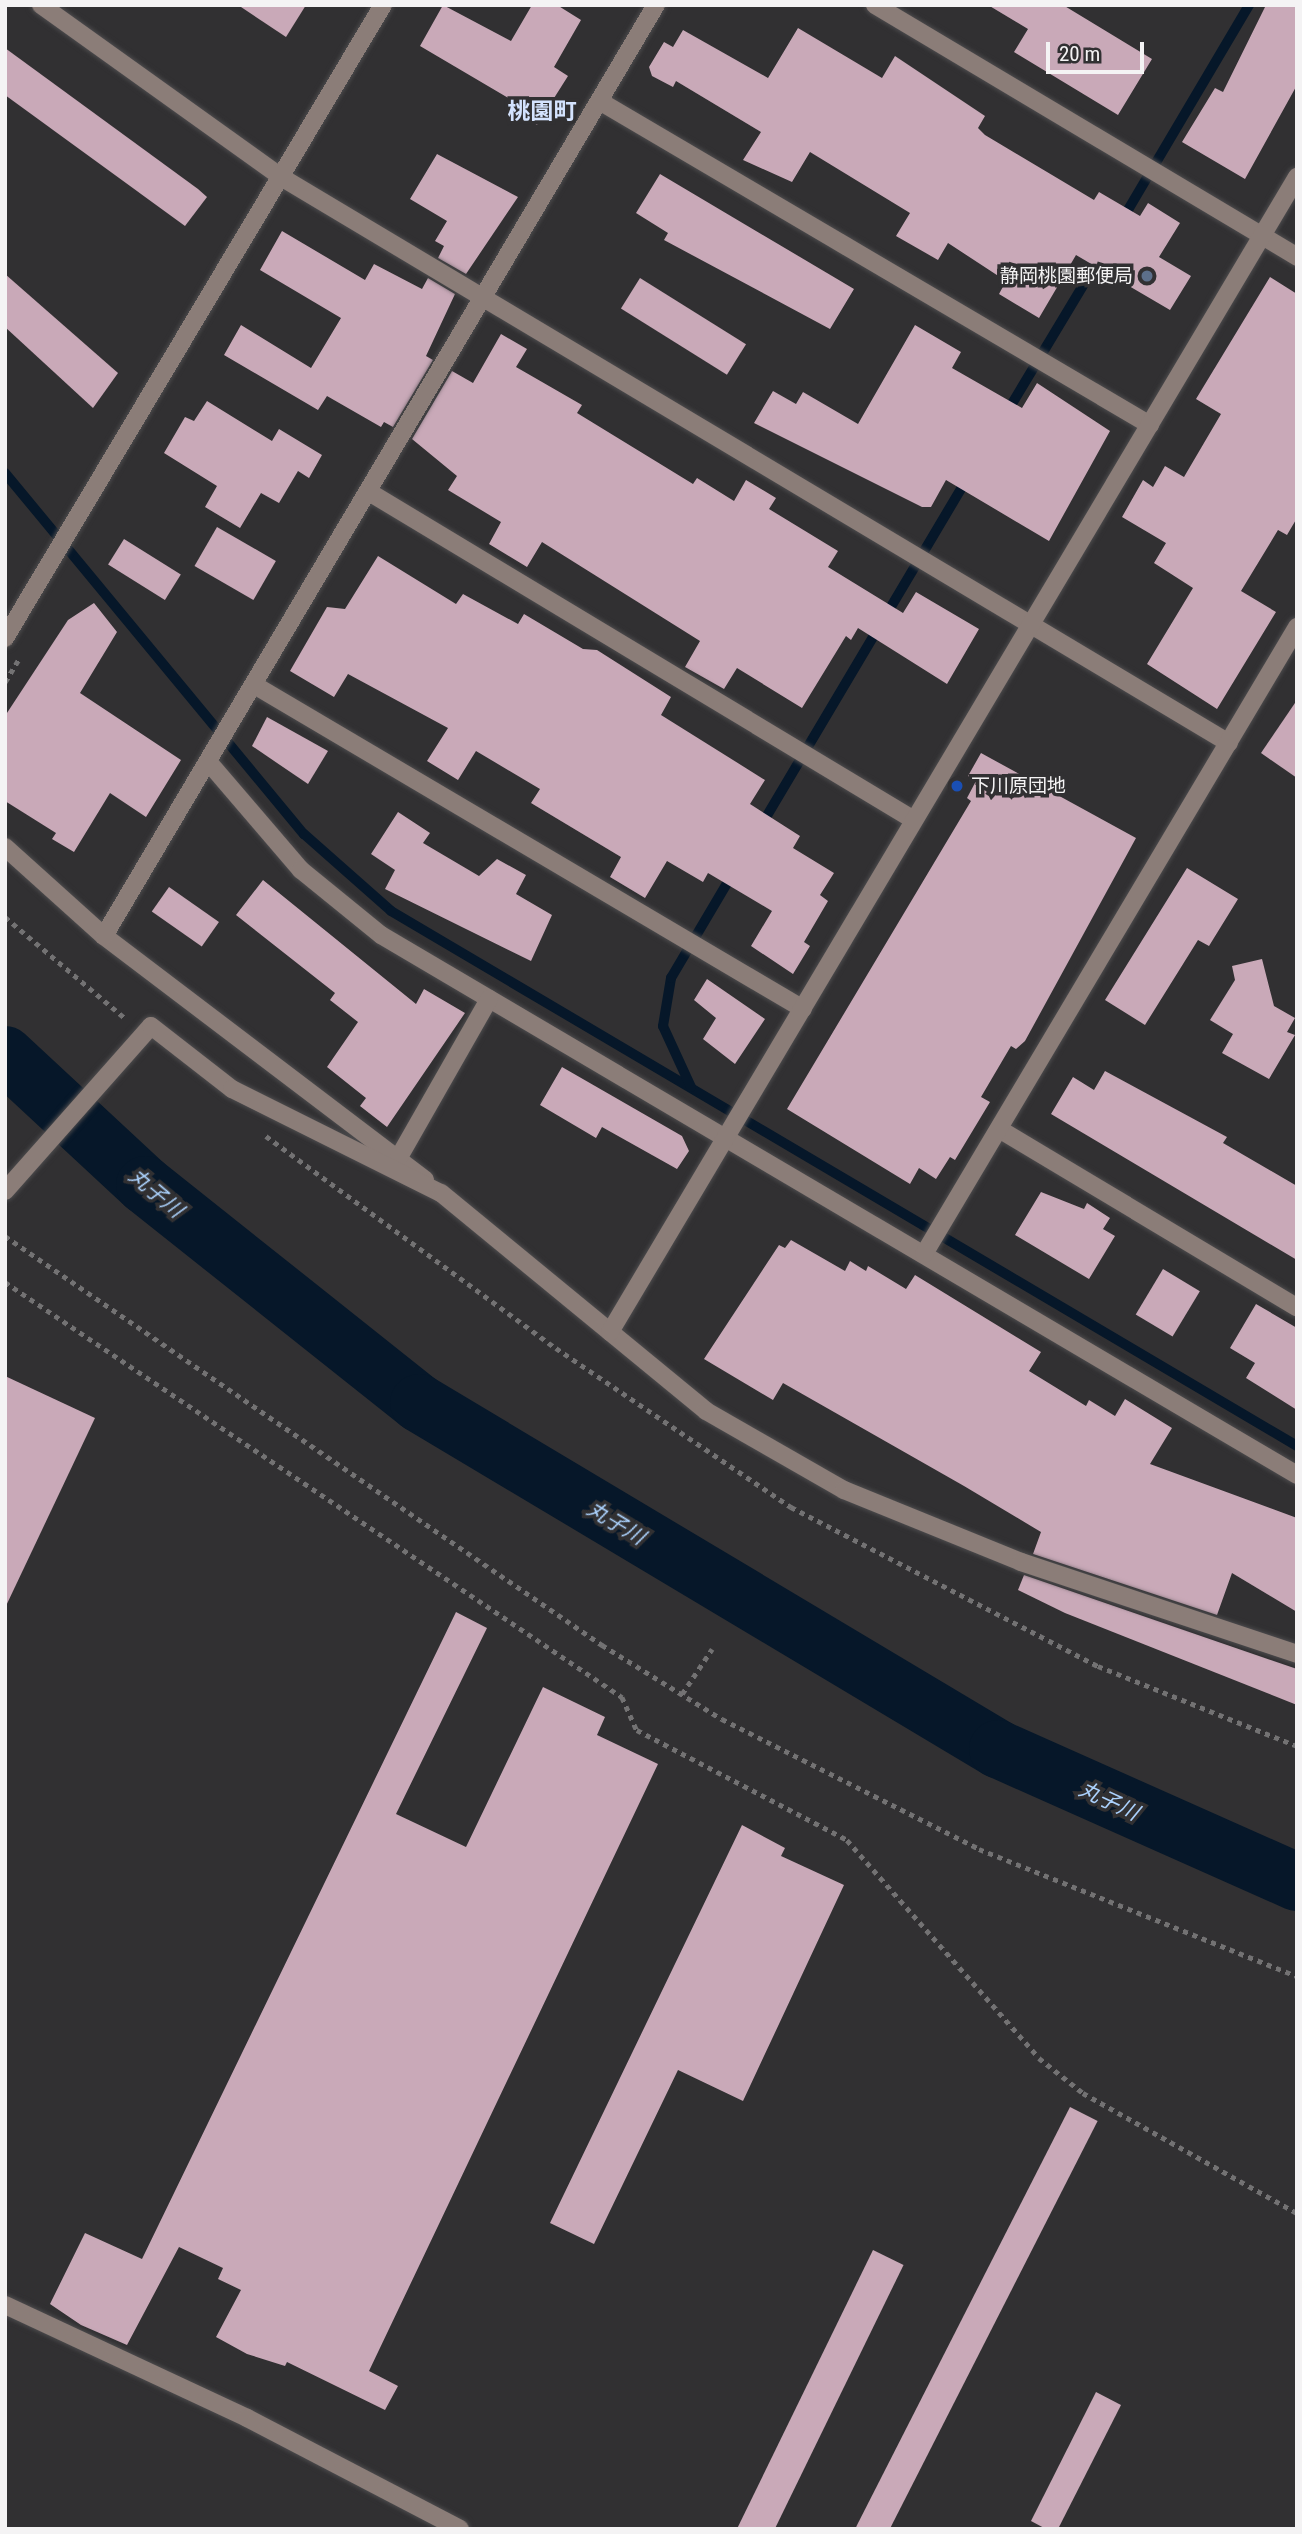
<!DOCTYPE html>
<html>
<head>
<meta charset="utf-8">
<style>
	body { margin:0 }
	#map { position:relative; width:1302px; height:2534px; overflow:hidden; background:#313032; font-family:"Roboto Condensed","Noto Sans JP",sans-serif }
	div>[style] { position:absolute }
	[style*='--x'] { left:calc(var(--x)*1px); top:calc(var(--y)*1px); width:calc(var(--w)*1px); rotate:calc(var(--a)*1deg) }
	.stream>* { height:10px; margin:-5px; padding:0 5px; transform-origin:5px; border-radius:5px; background:#061729 }
	.river>* { height:58px; margin:-29px; padding:0 29px; transform-origin:29px; border-radius:29px; background:#061729 }
	.building>* { inset:0; background:#c9a9b8; transform-origin:0 0 }
	.path>* { height:4.5px; margin-top:-2.25px; transform-origin:0; background:repeating-linear-gradient(90deg,#737273 0 5px,transparent 0 10px) }
	.roads { filter:drop-shadow(0 0 2px #4c4b4d) drop-shadow(0 0 2px #4c4b4d) }
	.minor>* { height:18px; margin:-9px; padding:0 9px; transform-origin:9px; border-radius:9px; background:#8b7d78 }
	.dots>* { width:19px; height:19px; translate:-50% -50%; box-sizing:border-box; border:4px solid #313032; border-radius:50% }
	span { translate:-50% -50%; white-space:nowrap; text-align:center; line-height:1.15; -webkit-text-stroke:7px #313032; paint-order:stroke }
	.poi-label { font-size:19px; color:#f4f3f4 }
	.right { translate:-100% -50%; text-align:right }
	.left { translate:0 -50%; text-align:left }
	.water-label { font-size:21px; color:#abd1fc; font-style:italic }
	.quarter-label { font-size:23px; color:#d4e3fe; font-weight:700 }
	.frame { position:absolute; inset:0; border:7px solid #f4f3f4; pointer-events:none }
	.scale { position:absolute; left:1046px; top:42px; width:98px; height:32px; box-sizing:border-box; border:4px solid #f4f3f4; border-top:0; padding-left:9px; font-size:21px; line-height:24px; white-space:nowrap; color:#f4f3f4; -webkit-text-stroke:5px #313032; paint-order:stroke }
</style>
</head>
<body>
<div id="map">
	<div class="stream">
		<div style="--x:1122;--y:220;--w:250;--a:-59.4"></div>
		<div style="--x:1007;--y:412;--w:181;--a:-59"></div>
		<div style="--x:5;--y:473;--w:469;--a:50.4"></div>
		<div style="--x:304;--y:834;--w:116;--a:41.5"></div>
		<div style="--x:391;--y:911;--w:1052;--a:30.56"></div>
		<div style="--x:762;--y:824;--w:401;--a:-59.3"></div>
		<div style="--x:691;--y:1087;--w:67;--a:-114.7"></div>
		<div style="--x:663;--y:1026;--w:49;--a:-80.5"></div>
		<div style="--x:671;--y:978;--w:122;--a:-59.4"></div>
	</div>
	<div class="river">
		<div style="--x:5;--y:1055;--w:191;--a:42.9"></div>
		<div style="--x:145;--y:1185;--w:350;--a:38.5"></div>
		<div style="--x:419;--y:1403;--w:675;--a:30.86"></div>
		<div style="--x:998;--y:1749;--w:327;--a:24"></div>
	</div>
	<div class="building">
		<div style="clip-path:polygon(238px 5px,306px 5px,286px 37px)"></div>
		<div style="clip-path:polygon(443px 5px,511px 41px,532px 5px,557px 5px,581px 20px,554px 67px,568px 76px,537px 125px,506px 105px,510px 99px,420px 46px)"></div>
		<div style="clip-path:polygon(988px 5px,1063px 5px,1152px 59px,1118px 115px,1014px 52px,1028px 29px)"></div>
		<div style="clip-path:polygon(1266px 5px,1297px 5px,1297px 85px,1245px 179px,1182px 142px,1215px 88px,1223px 92px)"></div>
		<div style="clip-path:polygon(798px 28px,882px 78px,895px 56px,985px 116px,978px 128px,985px 135px,1094px 200px,1099px 192px,1140px 216px,1148px 203px,1180px 223px,1159px 257px,1191px 276px,1170px 310px,1076px 255px,1039px 318px,999px 294px,1006px 281px,948px 243px,938px 260px,896px 236px,910px 213px,810px 152px,792px 182px,743px 160px,761px 132px,676px 81px,673px 87px,652px 76px,649px 67px,664px 42px,673px 47px,683px 30px,768px 78px)"></div>
		<div style="clip-path:polygon(5px 48px,198px 189px,207px 197px,185px 226px,5px 95px)"></div>
		<div style="clip-path:polygon(437px 154px,518px 197px,466px 274px,438px 258px,444px 246px,435px 241px,447px 221px,410px 199px)"></div>
		<div style="clip-path:polygon(660px 174px,854px 289px,830px 329px,664px 240px,668px 233px,636px 213px)"></div>
		<div style="clip-path:polygon(282px 231px,365px 280px,374px 264px,422px 289px,428px 278px,455px 294px,426px 356px,433px 360px,393px 427px,384px 422px,381px 427px,327px 396px,318px 410px,224px 355px,241px 325px,311px 368px,341px 318px,260px 270px)"></div>
		<div style="clip-path:polygon(5px 274px,118px 373px,93px 408px,5px 327px)"></div>
		<div style="clip-path:polygon(1270px 277px,1297px 294px,1297px 518px,1287px 535px,1278px 530px,1241px 591px,1276px 612px,1217px 709px,1147px 664px,1193px 588px,1154px 563px,1166px 543px,1122px 517px,1143px 480px,1153px 487px,1165px 466px,1184px 477px,1221px 414px,1196px 399px)"></div>
		<div style="left:640px;top:278px;width:125px;height:36px;rotate:32deg"></div>
		<div style="clip-path:polygon(915px 325px,961px 352px,952px 368px,1022px 408px,1037px 383px,1110px 431px,1049px 541px,946px 480px,931px 507px,922px 507px,754px 423px,773px 391px,796px 404px,803px 392px,858px 424px)"></div>
		<div style="clip-path:polygon(501px 334px,527px 349px,516px 367px,582px 405px,577px 413px,693px 484px,697px 478px,734px 501px,746px 480px,776px 498px,769px 509px,838px 551px,828px 567px,903px 613px,916px 592px,979px 629px,947px 684px,858px 628px,851px 640px,846px 636px,802px 708px,737px 668px,724px 689px,685px 667px,700px 641px,542px 542px,527px 567px,489px 544px,501px 522px,448px 490px,457px 476px,412px 439px,452px 371px,473px 383px)"></div>
		<div style="clip-path:polygon(207px 401px,272px 441px,279px 429px,322px 455px,309px 478px,298px 471px,279px 503px,261px 493px,240px 528px,205px 507px,217px 486px,164px 453px,185px 417px,194px 421px)"></div>
		<div style="left:217px;top:527px;width:68px;height:45px;rotate:30deg"></div>
		<div style="left:124px;top:539px;width:67px;height:30px;rotate:32deg"></div>
		<div style="clip-path:polygon(378px 556px,456px 604px,463px 594px,518px 624px,524px 614px,583px 649px,597px 650px,671px 697px,661px 715px,765px 780px,750px 804px,800px 836px,793px 848px,834px 873px,820px 895px,828px 901px,804px 942px,810px 946px,793px 974px,751px 946px,772px 911px,708px 873px,703px 882px,667px 861px,645px 898px,610px 877px,621px 857px,531px 803px,540px 789px,476px 751px,458px 780px,427px 761px,448px 728px,348px 674px,334px 697px,290px 671px,327px 607px,345px 609px)"></div>
		<div style="clip-path:polygon(94px 603px,117px 632px,80px 693px,181px 760px,146px 817px,110px 793px,74px 852px,52px 839px,56px 833px,5px 801px,5px 716px,68px 620px)"></div>
		<div style="clip-path:polygon(1297px 700px,1297px 778px,1261px 753px)"></div>
		<div style="clip-path:polygon(267px 717px,328px 751px,308px 784px,252px 746px)"></div>
		<div style="clip-path:polygon(981px 753px,1136px 838px,1025px 1041px,1016px 1049px,1011px 1046px,981px 1097px,990px 1102px,955px 1160px,950px 1157px,936px 1179px,919px 1168px,910px 1184px,787px 1109px,971px 801px,967px 798px,976px 781px,968px 776px)"></div>
		<div style="clip-path:polygon(398px 812px,430px 833px,423px 843px,479px 876px,497px 859px,526px 875px,516px 894px,552px 915px,531px 961px,385px 889px,395px 870px,371px 854px)"></div>
		<div style="clip-path:polygon(1187px 868px,1238px 899px,1209px 946px,1198px 940px,1145px 1025px,1105px 1000px)"></div>
		<div style="clip-path:polygon(263px 880px,416px 1004px,424px 989px,465px 1013px,387px 1127px,360px 1106px,366px 1098px,327px 1067px,358px 1022px,330px 1000px,335px 993px,236px 915px)"></div>
		<div style="left:169px;top:887px;width:61px;height:30px;rotate:35deg"></div>
		<div style="clip-path:polygon(1262px 959px,1274px 1006px,1295px 1018px,1287px 1032px,1295px 1035px,1269px 1079px,1222px 1053px,1233px 1034px,1210px 1020px,1235px 980px,1232px 966px)"></div>
		<div style="clip-path:polygon(707px 979px,765px 1019px,735px 1064px,703px 1039px,716px 1018px,694px 1000px)"></div>
		<div style="clip-path:polygon(562px 1067px,682px 1136px,689px 1151px,677px 1169px,602px 1127px,596px 1138px,540px 1105px)"></div>
		<div style="clip-path:polygon(1105px 1071px,1227px 1137px,1223px 1143px,1297px 1186px,1297px 1260px,1051px 1114px,1073px 1077px,1094px 1090px)"></div>
		<div style="clip-path:polygon(1041px 1192px,1084px 1209px,1087px 1203px,1110px 1218px,1103px 1229px,1115px 1236px,1089px 1279px,1015px 1235px)"></div>
		<div style="clip-path:polygon(791px 1240px,845px 1271px,850px 1261px,866px 1271px,868px 1266px,906px 1289px,915px 1275px,1041px 1352px,1029px 1371px,1086px 1406px,1089px 1400px,1115px 1416px,1125px 1399px,1172px 1428px,1150px 1464px,1297px 1518px,1297px 1612px,1232px 1573px,1217px 1615px,1033px 1554px,1041px 1532px,964px 1486px,783px 1383px,773px 1400px,704px 1359px,779px 1245px,785px 1248px)"></div>
		<div style="left:1163px;top:1269px;width:43px;height:53px;rotate:31deg"></div>
		<div style="clip-path:polygon(1256px 1304px,1297px 1328px,1297px 1410px,1246px 1378px,1255px 1363px,1230px 1348px)"></div>
		<div style="clip-path:polygon(5px 1376px,95px 1418px,5px 1608px)"></div>
		<div style="clip-path:polygon(1024px 1575px,1297px 1669px,1297px 1705px,1065px 1613px,1018px 1590px)"></div>
		<div style="clip-path:polygon(456px 1612px,487px 1628px,396px 1814px,466px 1847px,543px 1687px,605px 1717px,597px 1735px,658px 1764px,369px 2371px,398px 2386px,385px 2410px,287px 2362px,285px 2366px,247px 2354px,216px 2337px,241px 2290px,218px 2279px,223px 2268px,179px 2247px,127px 2345px,81px 2325px,50px 2304px,85px 2233px,142px 2259px)"></div>
		<div style="clip-path:polygon(742px 1825px,785px 1848px,781px 1856px,844px 1885px,743px 2101px,678px 2070px,594px 2244px,550px 2223px)"></div>
		<div style="left:1070px;top:2107px;width:31px;height:471px;rotate:27deg"></div>
		<div style="left:873px;top:2250px;width:34px;height:309px;rotate:26deg"></div>
		<div style="clip-path:polygon(1096px 2392px,1121px 2405px,1058px 2529px,1046px 2529px,1031px 2521px)"></div>
	</div>
	<div class="path">
		<div style="--x:5;--y:682;--w:27;--a:-59"></div>
		<div style="--x:5;--y:917;--w:157;--a:40.1"></div>
		<div style="--x:266;--y:1136;--w:359;--a:36.2"></div>
		<div style="--x:556;--y:1348;--w:284;--a:34.1"></div>
		<div style="--x:791;--y:1507;--w:346;--a:27.4"></div>
		<div style="--x:1098;--y:1666;--w:214;--a:21.9"></div>
		<div style="--x:5;--y:1236;--w:724;--a:34.41"></div>
		<div style="--x:602;--y:1645;--w:141;--a:31.7"></div>
		<div style="--x:722;--y:1719;--w:288;--a:26.8"></div>
		<div style="--x:979;--y:1849;--w:342;--a:21.8"></div>
		<div style="--x:5;--y:1282;--w:744;--a:33.93"></div>
		<div style="--x:622;--y:1697;--w:36;--a:66"></div>
		<div style="--x:637;--y:1730;--w:237;--a:27.6"></div>
		<div style="--x:847;--y:1840;--w:290;--a:48.6"></div>
		<div style="--x:1039;--y:2058;--w:56;--a:38.5"></div>
		<div style="--x:1083;--y:2093;--w:245;--a:29.3"></div>
		<div style="--x:682;--y:1694;--w:54;--a:-56.3"></div>
	</div>
	<div class="roads">
		<div class="minor">
			<div style="--x:41;--y:5;--w:295;--a:35.6"></div>
			<div style="--x:281;--y:177;--w:1104;--a:30.84"></div>
			<div style="--x:875;--y:5;--w:492;--a:30.8"></div>
			<div style="--x:601;--y:102;--w:637;--a:30.47"></div>
			<div style="--x:369;--y:492;--w:636;--a:31.04"></div>
			<div style="--x:5;--y:638;--w:737;--a:-59.16"></div>
			<div style="--x:256;--y:686;--w:635;--a:30.56"></div>
			<div style="--x:211;--y:765;--w:138;--a:49.4"></div>
			<div style="--x:301;--y:870;--w:103;--a:39.1"></div>
			<div style="--x:381;--y:935;--w:1063;--a:30.52"></div>
			<div style="--x:5;--y:847;--w:133;--a:42"></div>
			<div style="--x:104;--y:936;--w:403;--a:37.2"></div>
			<div style="--x:104;--y:936;--w:1082;--a:-59.34"></div>
			<div style="--x:999;--y:1129;--w:347;--a:30.9"></div>
			<div style="--x:399;--y:1157;--w:182;--a:-60.3"></div>
			<div style="--x:5;--y:1191;--w:220;--a:-48.5"></div>
			<div style="--x:151;--y:1026;--w:103;--a:37.9"></div>
			<div style="--x:232;--y:1089;--w:233;--a:26.5"></div>
			<div style="--x:441;--y:1193;--w:343;--a:39.4"></div>
			<div style="--x:706;--y:1411;--w:159;--a:29.8"></div>
			<div style="--x:844;--y:1490;--w:191;--a:22.1"></div>
			<div style="--x:1021;--y:1562;--w:291;--a:18.4"></div>
			<div style="--x:924;--y:1254;--w:730;--a:-59.25"></div>
			<div style="--x:610;--y:1332;--w:1344;--a:-59.26"></div>
			<div style="--x:5;--y:2305;--w:267;--a:25"></div>
			<div style="--x:247;--y:2418;--w:240;--a:27.5"></div>
		</div>
	</div>
	<div class="dots">
		<div style="left:1147px;top:276px;background:#5c6f8a"></div>
		<div style="left:957px;top:786px;background:#1a4fb4"></div>
	</div>
	<div class="poi-label">
		<span class="right" style="left:1133px;top:276px">静岡桃園郵便局</span>
		<span class="left" style="left:971px;top:786px">下川原団地</span>
	</div>
	<div class="water-label">
		<span style="left:156px;top:1193px;rotate:40deg">丸子川</span>
		<span style="left:616px;top:1523px;rotate:31deg">丸子川</span>
		<span style="left:1109px;top:1801px;rotate:25deg">丸子川</span>
	</div>
	<div class="quarter-label">
		<span style="left:542px;top:112px">桃園町</span>
	</div>
	<div class="frame"></div>
	<div class="scale">20 m</div>
</div>
</body>
</html>
